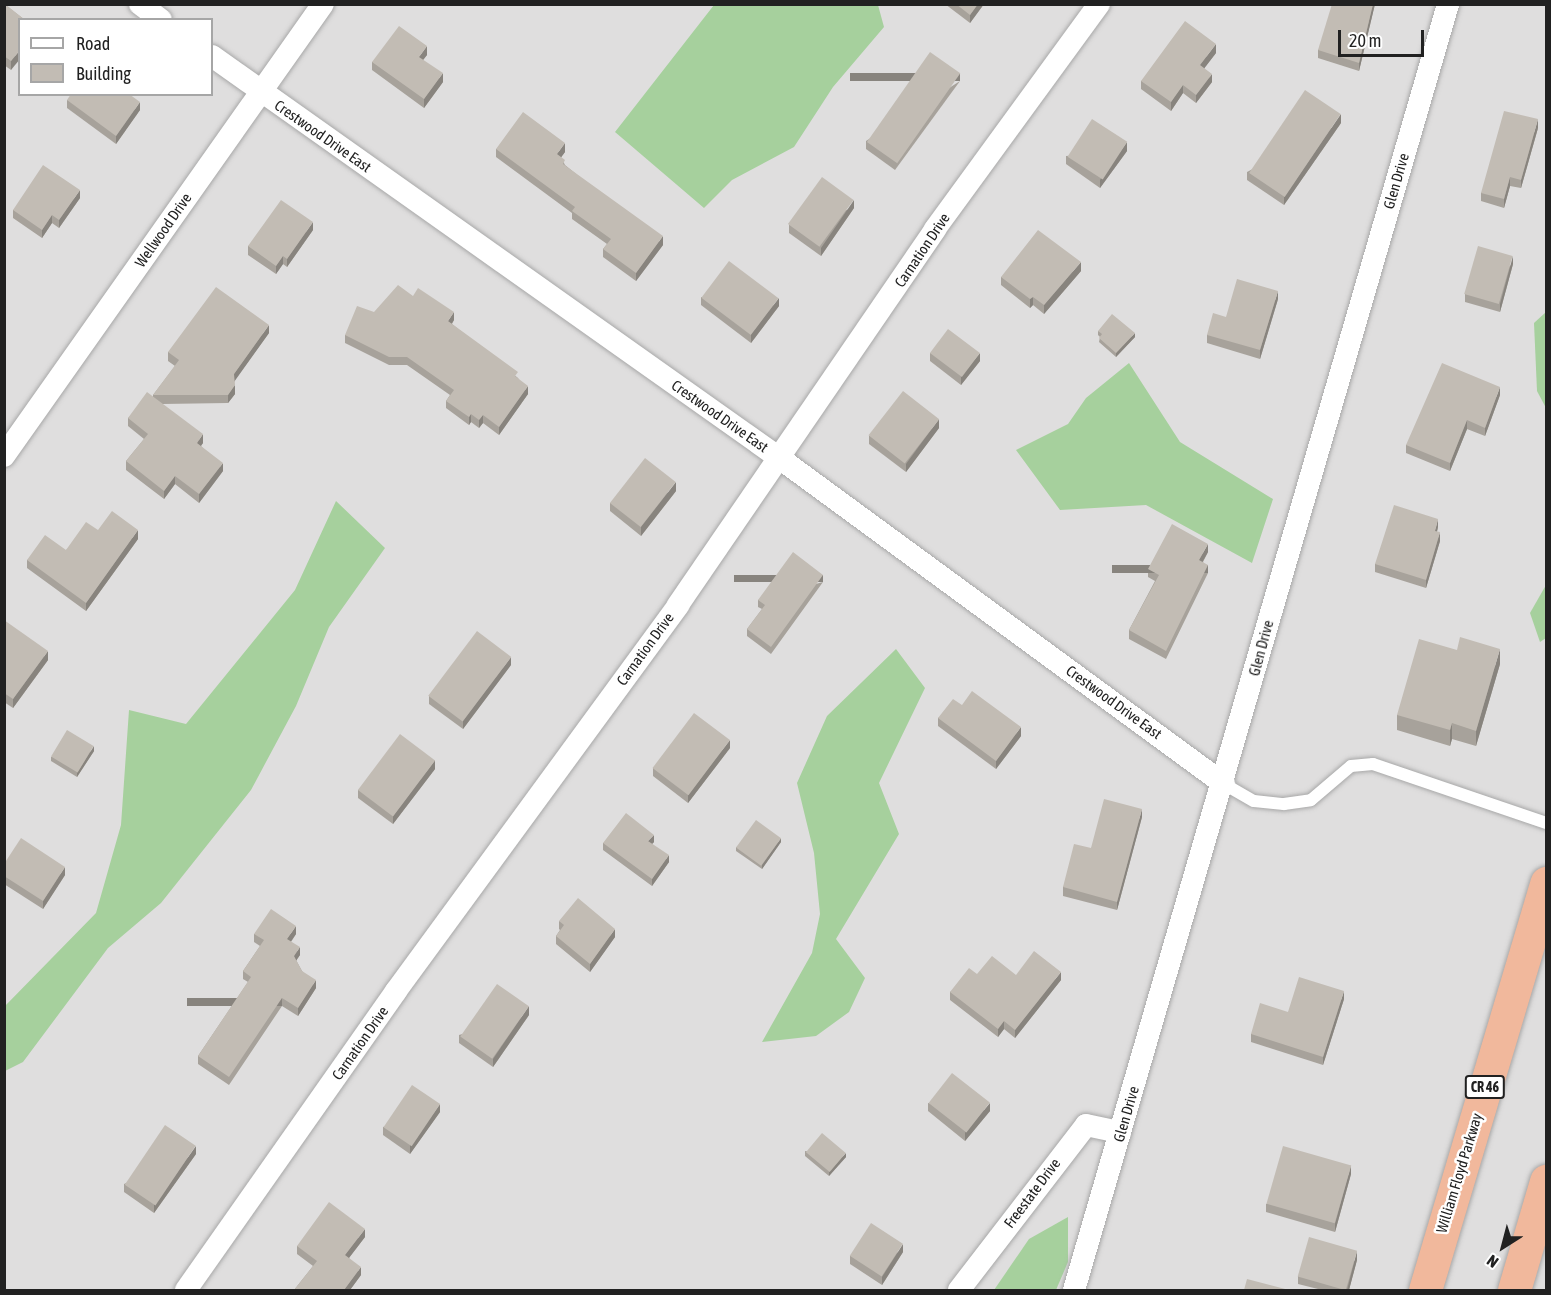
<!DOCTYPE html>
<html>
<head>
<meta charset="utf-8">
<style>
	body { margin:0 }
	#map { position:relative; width:1551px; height:1295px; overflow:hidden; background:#f1efe8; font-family:"Asap Condensed",sans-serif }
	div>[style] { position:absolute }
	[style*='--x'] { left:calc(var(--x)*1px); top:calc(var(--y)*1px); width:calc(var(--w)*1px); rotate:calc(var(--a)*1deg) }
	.residential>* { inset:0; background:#dfdede }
	.forest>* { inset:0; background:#a6d09d }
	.roads { filter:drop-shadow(0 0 2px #a8a8a8) drop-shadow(0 0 2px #a8a8a8) }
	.service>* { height:12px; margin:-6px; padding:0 6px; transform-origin:6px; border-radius:6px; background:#fff }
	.minor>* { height:22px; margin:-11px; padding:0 11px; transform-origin:11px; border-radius:11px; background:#fff }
	.trunk>* { height:33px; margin:-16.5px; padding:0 16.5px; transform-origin:16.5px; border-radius:16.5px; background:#f1b89c }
	.wall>* { inset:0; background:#a7a29b }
	.shaded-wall>* { inset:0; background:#88847e; transform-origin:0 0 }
	.building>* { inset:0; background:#c2bcb4; transform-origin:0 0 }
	span { translate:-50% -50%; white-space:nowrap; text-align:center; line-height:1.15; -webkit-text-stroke:5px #fff; paint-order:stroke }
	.shield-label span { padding:2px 4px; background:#fff; border:2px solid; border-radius:4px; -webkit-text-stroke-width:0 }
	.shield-label { font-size:14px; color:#212121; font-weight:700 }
	.street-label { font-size:15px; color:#212121 }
	.frame { position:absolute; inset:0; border:6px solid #212121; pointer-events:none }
	.legend { position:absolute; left:18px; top:18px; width:195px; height:78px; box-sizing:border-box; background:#fff; border:2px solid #a6a6a6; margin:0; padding:8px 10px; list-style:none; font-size:18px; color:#212121 }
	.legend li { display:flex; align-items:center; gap:12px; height:30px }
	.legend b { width:30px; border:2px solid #a6a6a6 }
	.north { position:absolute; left:1473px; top:1217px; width:60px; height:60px; -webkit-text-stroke:4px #fff; paint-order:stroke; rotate:216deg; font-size:16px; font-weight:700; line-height:24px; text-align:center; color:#212121 }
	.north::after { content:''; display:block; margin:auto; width:21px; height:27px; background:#212121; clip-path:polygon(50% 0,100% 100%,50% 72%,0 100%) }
	.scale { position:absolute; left:1338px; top:30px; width:86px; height:27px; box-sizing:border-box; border:3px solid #212121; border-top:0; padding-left:8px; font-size:18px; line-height:21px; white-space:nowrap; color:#212121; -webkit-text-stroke:4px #fff; paint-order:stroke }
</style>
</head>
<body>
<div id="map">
	<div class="residential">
		<div style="clip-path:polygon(evenodd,5px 5px,1546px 5px,1546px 1290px,5px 1290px,5px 5px,20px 20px,212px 20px,212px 94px,20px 94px,20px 20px)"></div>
	</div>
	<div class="forest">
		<div style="clip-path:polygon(714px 5px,878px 5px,884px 27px,833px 87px,794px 147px,732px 180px,704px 208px,615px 132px)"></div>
		<div style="clip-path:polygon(1546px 312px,1546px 408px,1537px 391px,1534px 323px)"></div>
		<div style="clip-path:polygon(1129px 363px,1180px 442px,1273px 499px,1252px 563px,1146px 505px,1060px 510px,1016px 450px,1068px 424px,1086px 398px)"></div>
		<div style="clip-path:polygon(336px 501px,385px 548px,329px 627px,296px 706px,251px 790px,161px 903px,108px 948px,23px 1062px,5px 1071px,5px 1006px,96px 913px,121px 825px,129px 710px,186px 724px,295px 590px)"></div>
		<div style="clip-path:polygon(1546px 585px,1546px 638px,1540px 642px,1530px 613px)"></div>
		<div style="clip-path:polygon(896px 649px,925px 688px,879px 783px,899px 834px,836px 939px,865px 978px,849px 1012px,816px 1036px,762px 1042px,812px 953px,820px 914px,814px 853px,797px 783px,827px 716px)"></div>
		<div style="clip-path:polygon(1068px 1217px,1068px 1262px,1056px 1290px,994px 1290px,1029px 1239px)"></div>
	</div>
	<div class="roads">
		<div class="service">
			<div style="--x:1224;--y:784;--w:34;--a:30"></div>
			<div style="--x:1254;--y:801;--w:30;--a:6"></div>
			<div style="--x:1284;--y:804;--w:27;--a:-8"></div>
			<div style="--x:1311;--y:800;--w:52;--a:-40.4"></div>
			<div style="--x:1351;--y:766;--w:22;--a:-5"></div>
			<div style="--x:1373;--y:764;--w:183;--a:18.8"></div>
		</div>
		<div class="minor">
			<div style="--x:140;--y:4;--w:26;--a:37"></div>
			<div style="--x:212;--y:56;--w:694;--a:35.32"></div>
			<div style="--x:778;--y:457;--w:553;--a:36.25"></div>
			<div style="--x:4;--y:456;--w:553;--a:-54.79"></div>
			<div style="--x:186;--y:1290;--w:365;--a:-54.9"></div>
			<div style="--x:396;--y:991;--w:478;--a:-53.8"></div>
			<div style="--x:678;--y:605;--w:455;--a:-55.6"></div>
			<div style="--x:935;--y:229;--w:278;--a:-53.9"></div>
			<div style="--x:959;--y:1290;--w:208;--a:-52.4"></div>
			<div style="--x:1086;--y:1125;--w:35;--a:12"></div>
			<div style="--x:1074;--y:1290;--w:1339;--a:-73.78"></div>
		</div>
		<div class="trunk">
			<div style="--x:1425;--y:1290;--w:425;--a:-73.4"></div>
			<div style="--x:1514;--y:1290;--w:114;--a:-73.6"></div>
		</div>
	</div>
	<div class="wall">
		<div style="clip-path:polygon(4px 4px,25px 20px,11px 70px,4px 65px)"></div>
		<div style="clip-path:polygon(945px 4px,984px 4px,970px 23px)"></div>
		<div style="clip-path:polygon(1375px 4px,1359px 71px,1318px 58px,1318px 50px)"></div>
		<div style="clip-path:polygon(1216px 53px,1204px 68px,1212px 82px,1196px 103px,1183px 93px,1171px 111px,1141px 89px,1141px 81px)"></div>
		<div style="clip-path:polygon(427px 55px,423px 60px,443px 82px,424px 108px,372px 70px,372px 62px)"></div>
		<div style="clip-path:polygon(960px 81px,895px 170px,866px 149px,866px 141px)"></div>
		<div style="clip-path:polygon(67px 100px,140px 110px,116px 144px,67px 108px)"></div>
		<div style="clip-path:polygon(1341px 123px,1284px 205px,1247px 180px,1247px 172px)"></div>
		<div style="clip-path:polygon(1538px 128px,1521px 188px,1510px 186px,1504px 208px,1481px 201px,1481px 193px)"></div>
		<div style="clip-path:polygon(496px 149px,565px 152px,561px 157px,565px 165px,663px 245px,636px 281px,603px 257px,603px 249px,607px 244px,572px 219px,572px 213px,496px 157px)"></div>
		<div style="clip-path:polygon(1127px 151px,1100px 188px,1066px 164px,1066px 156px)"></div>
		<div style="clip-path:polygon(80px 198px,59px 228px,52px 223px,42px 238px,13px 218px,13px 210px)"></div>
		<div style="clip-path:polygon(854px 208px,821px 256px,789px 233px,789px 225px)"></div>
		<div style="clip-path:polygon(313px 230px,287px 267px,283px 264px,276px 274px,248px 255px,248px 246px)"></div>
		<div style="clip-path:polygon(1513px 264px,1500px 312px,1465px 302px,1465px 294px)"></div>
		<div style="clip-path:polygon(1081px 271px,1044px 314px,1033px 305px,1030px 308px,1001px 285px,1001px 277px)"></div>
		<div style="clip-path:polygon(701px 297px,779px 306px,751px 343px,701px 305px)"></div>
		<div style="clip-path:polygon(1278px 299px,1260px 359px,1207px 343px,1207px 335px,1226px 317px)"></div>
		<div style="clip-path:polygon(454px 320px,452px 324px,518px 378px,528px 394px,499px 435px,483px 423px,479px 428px,471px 422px,469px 425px,446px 408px,446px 401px,450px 395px,407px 365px,389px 365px,345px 343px,345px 335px)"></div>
		<div style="clip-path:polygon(1098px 331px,1135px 337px,1116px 357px,1099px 342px,1100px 337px,1098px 335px)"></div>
		<div style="clip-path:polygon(269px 333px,234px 381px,235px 394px,228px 403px,162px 404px,203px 443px,201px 446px,223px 471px,199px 503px,175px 484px,164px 499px,126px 470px,126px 461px,144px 439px,128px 426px,128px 418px,153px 397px,153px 395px,175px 366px,168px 361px,168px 352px)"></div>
		<div style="clip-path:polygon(930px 353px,980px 361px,961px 385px,930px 361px)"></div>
		<div style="clip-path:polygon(1500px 395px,1485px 436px,1467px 429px,1450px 471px,1406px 453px,1406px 445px)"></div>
		<div style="clip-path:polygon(939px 428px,906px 472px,869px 444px,869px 436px)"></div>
		<div style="clip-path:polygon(676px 491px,641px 536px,610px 511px,610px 503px)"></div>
		<div style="clip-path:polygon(1438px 527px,1437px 532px,1440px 541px,1426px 588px,1375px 572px,1375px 564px)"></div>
		<div style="clip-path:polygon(98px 530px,138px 539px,86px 611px,27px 568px,27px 560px,66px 550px)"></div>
		<div style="clip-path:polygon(1208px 552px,1203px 562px,1208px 573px,1166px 659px,1129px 639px,1129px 630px,1155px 581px,1148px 577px,1148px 569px)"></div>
		<div style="clip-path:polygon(823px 582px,771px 654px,747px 636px,747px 629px,762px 609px,758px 607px,758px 600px)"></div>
		<div style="clip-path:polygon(4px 620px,48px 660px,13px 708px,4px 702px)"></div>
		<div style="clip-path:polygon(1500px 664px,1476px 746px,1452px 739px,1450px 746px,1397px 730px,1397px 715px)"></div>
		<div style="clip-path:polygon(511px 665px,463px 729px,429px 704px,429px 696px)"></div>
		<div style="clip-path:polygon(962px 705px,1021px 736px,996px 769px,938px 726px,938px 718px)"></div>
		<div style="clip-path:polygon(730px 748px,688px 803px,653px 776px,653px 768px)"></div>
		<div style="clip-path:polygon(94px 751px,77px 777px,51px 761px,51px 757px)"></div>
		<div style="clip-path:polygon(435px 769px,393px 824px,358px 798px,358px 790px)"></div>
		<div style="clip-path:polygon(1142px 817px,1117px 910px,1063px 896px,1063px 887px,1091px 848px)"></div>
		<div style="clip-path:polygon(654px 842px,652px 844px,669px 862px,652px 886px,603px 850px,603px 843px)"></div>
		<div style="clip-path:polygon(781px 842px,762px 869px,736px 851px,736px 847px)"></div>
		<div style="clip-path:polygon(4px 864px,65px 875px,43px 909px,4px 884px)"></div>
		<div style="clip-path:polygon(559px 921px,615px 937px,590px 972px,556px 944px,556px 936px,560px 930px,559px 929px)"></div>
		<div style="clip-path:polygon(254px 934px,296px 934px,291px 942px,300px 955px,296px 960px,302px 971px,316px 988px,298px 1016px,282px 1006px,229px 1085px,198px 1064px,198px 1056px,248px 982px,243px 979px,243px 971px,260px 946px,254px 942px)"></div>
		<div style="clip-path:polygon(977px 974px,1016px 975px,1061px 980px,1015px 1038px,1004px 1029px,998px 1037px,950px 1000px,950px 992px)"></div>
		<div style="clip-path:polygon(1344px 999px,1323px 1065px,1251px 1042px,1251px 1034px,1288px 1012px)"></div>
		<div style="clip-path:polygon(529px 1015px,493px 1067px,459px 1043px,459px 1035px)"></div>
		<div style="clip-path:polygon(928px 1103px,990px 1111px,965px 1141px,928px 1111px)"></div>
		<div style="clip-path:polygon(440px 1112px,410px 1154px,383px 1135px,383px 1127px)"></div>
		<div style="clip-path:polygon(805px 1151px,846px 1157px,829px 1176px,805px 1156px)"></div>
		<div style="clip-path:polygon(196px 1154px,154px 1213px,124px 1192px,124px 1184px)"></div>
		<div style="clip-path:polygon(1351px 1174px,1335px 1232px,1266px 1212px,1266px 1204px)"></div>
		<div style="clip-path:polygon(365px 1237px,349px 1258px,361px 1275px,350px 1290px,294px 1290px,313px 1266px,297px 1254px,297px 1246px)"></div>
		<div style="clip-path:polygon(903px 1252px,882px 1285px,850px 1264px,850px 1256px)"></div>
		<div style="clip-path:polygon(1357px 1260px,1349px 1290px,1322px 1290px,1298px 1284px,1298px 1276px)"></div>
	</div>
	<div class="shaded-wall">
		<div style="clip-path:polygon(978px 4px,984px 4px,970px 23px,970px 15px)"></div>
		<div style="clip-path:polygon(1373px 4px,1375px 4px,1359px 71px,1359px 63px)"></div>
		<div style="clip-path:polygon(1216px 44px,1216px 53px,1200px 74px,1200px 65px)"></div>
		<div style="clip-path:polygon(427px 46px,427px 55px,419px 65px,419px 57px)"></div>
		<div style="clip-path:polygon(20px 50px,20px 59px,11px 70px,11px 61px)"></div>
		<div style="clip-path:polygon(443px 73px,443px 82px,424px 108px,424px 99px)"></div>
		<div style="left:960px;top:73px;width:8px;height:110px;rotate:90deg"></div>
		<div style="clip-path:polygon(1212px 74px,1212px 82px,1196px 103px,1196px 95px)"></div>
		<div style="clip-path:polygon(1183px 85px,1183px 93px,1171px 111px,1171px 102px)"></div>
		<div style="clip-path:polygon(140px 102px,140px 110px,116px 144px,116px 136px)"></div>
		<div style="clip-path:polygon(1341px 114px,1341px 123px,1284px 205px,1284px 197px)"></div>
		<div style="clip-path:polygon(1538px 119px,1538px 128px,1521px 188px,1521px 180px)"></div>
		<div style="clip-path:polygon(1127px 142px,1127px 151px,1100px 188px,1100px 180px)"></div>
		<div style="clip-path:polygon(565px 143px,565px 152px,557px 163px,557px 154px)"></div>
		<div style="clip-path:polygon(1510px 177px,1510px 186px,1504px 208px,1504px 199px)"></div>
		<div style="clip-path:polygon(80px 190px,80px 198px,59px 228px,59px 220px)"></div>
		<div style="clip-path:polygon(854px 200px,854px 208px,821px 256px,821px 248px)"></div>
		<div style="clip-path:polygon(52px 215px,52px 223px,42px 238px,42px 230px)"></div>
		<div style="clip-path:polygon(313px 222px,313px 230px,287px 267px,287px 259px)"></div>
		<div style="clip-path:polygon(663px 236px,663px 245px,636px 281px,636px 273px)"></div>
		<div style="clip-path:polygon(283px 256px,283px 264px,276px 274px,276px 266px)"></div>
		<div style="clip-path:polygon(1513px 256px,1513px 264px,1500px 312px,1500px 304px)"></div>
		<div style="clip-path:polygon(1081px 262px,1081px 271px,1044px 314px,1044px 305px)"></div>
		<div style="clip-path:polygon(1278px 291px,1278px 299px,1260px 359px,1260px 350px)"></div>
		<div style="clip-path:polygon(1033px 297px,1033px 305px,1030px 308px,1030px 299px)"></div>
		<div style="clip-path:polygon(779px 298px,779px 306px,751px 343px,751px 334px)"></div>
		<div style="clip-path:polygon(454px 312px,454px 320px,448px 329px,448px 321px)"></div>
		<div style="clip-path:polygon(269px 325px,269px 333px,234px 382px,234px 374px)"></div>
		<div style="clip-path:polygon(1135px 333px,1135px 337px,1116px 357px,1116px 353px)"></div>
		<div style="clip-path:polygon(980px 353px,980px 361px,961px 385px,961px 376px)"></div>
		<div style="clip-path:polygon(235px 385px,235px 394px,228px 403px,228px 395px)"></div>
		<div style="clip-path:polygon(528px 386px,528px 394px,499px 435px,499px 427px)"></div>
		<div style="clip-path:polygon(1500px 387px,1500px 395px,1485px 436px,1485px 428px)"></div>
		<div style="clip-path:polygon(471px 414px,471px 422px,469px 425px,469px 417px)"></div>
		<div style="clip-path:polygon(483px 415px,483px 423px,479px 428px,479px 420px)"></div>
		<div style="clip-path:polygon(939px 419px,939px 428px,906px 472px,906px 464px)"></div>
		<div style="clip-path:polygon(1467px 420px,1467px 429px,1450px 471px,1450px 463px)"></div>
		<div style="clip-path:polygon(203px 434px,203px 443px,197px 451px,197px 443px)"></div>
		<div style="clip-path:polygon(223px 463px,223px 471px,199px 503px,199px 494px)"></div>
		<div style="clip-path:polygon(175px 476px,175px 484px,164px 499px,164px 491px)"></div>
		<div style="clip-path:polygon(676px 482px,676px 491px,641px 536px,641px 527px)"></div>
		<div style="clip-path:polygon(1438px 519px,1438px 527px,1435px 539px,1435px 531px)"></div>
		<div style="clip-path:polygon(138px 530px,138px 539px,86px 611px,86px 603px)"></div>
		<div style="clip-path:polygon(1440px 532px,1440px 541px,1426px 588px,1426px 580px)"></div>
		<div style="clip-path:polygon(1208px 544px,1208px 552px,1199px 568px,1199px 560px)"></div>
		<div style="left:1208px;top:565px;width:8px;height:96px;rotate:90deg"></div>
		<div style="left:823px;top:575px;width:7px;height:89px;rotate:90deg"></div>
		<div style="clip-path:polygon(1500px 649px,1500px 664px,1476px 746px,1476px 731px)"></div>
		<div style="clip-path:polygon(48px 651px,48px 660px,13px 708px,13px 699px)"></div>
		<div style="clip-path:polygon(511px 657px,511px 665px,463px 729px,463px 721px)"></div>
		<div style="clip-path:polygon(1452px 723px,1452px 739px,1450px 746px,1450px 730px)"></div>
		<div style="clip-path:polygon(1021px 727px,1021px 736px,996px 769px,996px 761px)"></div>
		<div style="clip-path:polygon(730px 740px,730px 748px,688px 803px,688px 795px)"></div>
		<div style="clip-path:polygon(94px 746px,94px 751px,77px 777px,77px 773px)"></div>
		<div style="clip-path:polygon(435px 760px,435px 769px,393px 824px,393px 816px)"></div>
		<div style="clip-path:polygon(1142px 809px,1142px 817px,1117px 910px,1117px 902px)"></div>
		<div style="clip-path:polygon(654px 835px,654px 842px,648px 848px,648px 841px)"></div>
		<div style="clip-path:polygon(781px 838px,781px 842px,762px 869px,762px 865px)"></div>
		<div style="clip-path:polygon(669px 855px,669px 862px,652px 886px,652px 879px)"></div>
		<div style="clip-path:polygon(65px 867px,65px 875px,43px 909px,43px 901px)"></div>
		<div style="clip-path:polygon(296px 926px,296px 934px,287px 947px,287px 939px)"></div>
		<div style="clip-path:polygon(615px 929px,615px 937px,590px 972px,590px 964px)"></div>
		<div style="clip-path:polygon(300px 947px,300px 955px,294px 964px,294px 956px)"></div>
		<div style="clip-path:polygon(1061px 972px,1061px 980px,1015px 1038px,1015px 1030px)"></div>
		<div style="clip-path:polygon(316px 980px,316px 988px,298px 1016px,298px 1008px)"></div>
		<div style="clip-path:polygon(1344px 991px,1344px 999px,1323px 1065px,1323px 1057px)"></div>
		<div style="left:282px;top:998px;width:8px;height:95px;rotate:90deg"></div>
		<div style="clip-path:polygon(529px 1006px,529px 1015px,493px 1067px,493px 1059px)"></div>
		<div style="clip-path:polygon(1004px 1021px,1004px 1029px,998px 1037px,998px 1029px)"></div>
		<div style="clip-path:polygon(990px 1103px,990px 1111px,965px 1141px,965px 1133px)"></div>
		<div style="clip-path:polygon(440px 1104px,440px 1112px,410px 1154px,410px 1146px)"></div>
		<div style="clip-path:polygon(196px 1146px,196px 1154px,154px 1213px,154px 1205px)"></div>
		<div style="clip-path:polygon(846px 1153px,846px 1157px,829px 1176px,829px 1172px)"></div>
		<div style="clip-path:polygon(1351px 1165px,1351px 1174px,1335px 1232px,1335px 1224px)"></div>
		<div style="clip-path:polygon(365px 1229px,365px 1237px,345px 1263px,345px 1255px)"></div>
		<div style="clip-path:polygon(903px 1244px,903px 1252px,882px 1285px,882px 1277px)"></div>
		<div style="clip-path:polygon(1357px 1251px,1357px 1260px,1349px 1290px,1347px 1290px)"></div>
		<div style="clip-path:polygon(361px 1267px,361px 1275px,350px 1290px,344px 1290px)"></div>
	</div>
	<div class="building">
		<div style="clip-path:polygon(5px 4px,25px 20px,20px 20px,20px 50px,11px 61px,4px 56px)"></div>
		<div style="clip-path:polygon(956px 4px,978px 4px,970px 15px)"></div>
		<div style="clip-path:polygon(1332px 4px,1373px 4px,1359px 63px,1318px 50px)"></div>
		<div style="clip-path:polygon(1185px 21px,1216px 44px,1200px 65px,1212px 74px,1196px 95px,1183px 85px,1171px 102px,1141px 81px)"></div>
		<div style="clip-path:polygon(399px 26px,427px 46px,419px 57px,443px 73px,424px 99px,372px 62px)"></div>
		<div style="left:930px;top:52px;width:37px;height:110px;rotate:35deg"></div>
		<div style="left:1305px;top:90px;width:43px;height:100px;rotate:34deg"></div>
		<div style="clip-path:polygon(71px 94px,129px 94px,140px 102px,116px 136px,67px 100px)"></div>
		<div style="clip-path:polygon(1504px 111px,1538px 119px,1521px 180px,1510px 177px,1504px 199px,1481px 193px)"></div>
		<div style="clip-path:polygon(523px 112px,565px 143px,557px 154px,565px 160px,563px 164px,663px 236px,636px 273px,603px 249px,611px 239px,572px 211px,575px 207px,496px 149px)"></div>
		<div style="left:1092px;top:119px;width:42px;height:45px;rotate:33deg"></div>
		<div style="clip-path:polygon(43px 165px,80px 190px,59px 220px,52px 215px,42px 230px,13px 210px)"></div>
		<div style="left:822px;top:177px;width:39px;height:58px;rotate:36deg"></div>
		<div style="clip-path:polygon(281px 200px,313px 222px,287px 259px,283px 256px,276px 266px,248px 246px)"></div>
		<div style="clip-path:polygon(1038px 230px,1081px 262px,1044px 305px,1033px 297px,1030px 299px,1001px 277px)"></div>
		<div style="left:1478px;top:246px;width:36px;height:50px;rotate:16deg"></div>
		<div style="left:729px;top:261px;width:62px;height:46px;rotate:37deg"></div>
		<div style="clip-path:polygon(1237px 279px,1278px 291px,1260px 350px,1207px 335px,1213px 313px,1226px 317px)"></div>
		<div style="clip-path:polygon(398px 285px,413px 296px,418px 288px,454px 312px,448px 321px,518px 372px,515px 376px,528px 386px,499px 427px,483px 415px,479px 420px,471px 414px,469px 417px,446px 401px,454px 390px,407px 357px,389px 357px,345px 335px,357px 306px,374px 312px)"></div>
		<div style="clip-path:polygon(216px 287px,269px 325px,234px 374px,235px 385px,228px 395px,153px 395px,179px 360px,168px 352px)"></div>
		<div style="clip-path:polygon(1112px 314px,1135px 333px,1116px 353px,1099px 338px,1102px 334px,1098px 331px)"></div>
		<div style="left:948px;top:329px;width:40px;height:30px;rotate:37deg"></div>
		<div style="clip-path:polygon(1442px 363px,1500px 387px,1485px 428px,1467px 420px,1450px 463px,1406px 445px)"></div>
		<div style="left:903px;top:391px;width:46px;height:56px;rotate:38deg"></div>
		<div style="clip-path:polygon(147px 392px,203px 434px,197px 443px,223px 463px,199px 494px,175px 476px,164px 491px,126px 461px,148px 434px,128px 418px)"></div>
		<div style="left:645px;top:458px;width:39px;height:57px;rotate:38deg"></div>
		<div style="clip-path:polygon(1394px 505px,1438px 519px,1435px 531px,1440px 532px,1426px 580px,1375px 564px)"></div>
		<div style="clip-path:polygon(112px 511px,138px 530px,86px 603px,27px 560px,45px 535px,66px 550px,86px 522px,98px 530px)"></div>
		<div style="clip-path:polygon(1172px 524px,1208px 544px,1199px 560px,1208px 565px,1166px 651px,1129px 630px,1159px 575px,1148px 569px)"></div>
		<div style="clip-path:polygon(793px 552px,823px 575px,771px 647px,747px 629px,765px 605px,758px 600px)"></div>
		<div style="clip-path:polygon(4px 620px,48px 651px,13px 699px,4px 693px)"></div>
		<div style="left:477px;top:631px;width:43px;height:81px;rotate:37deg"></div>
		<div style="clip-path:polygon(1460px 637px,1500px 649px,1476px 731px,1452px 723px,1450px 730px,1397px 715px,1419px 639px,1457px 650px)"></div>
		<div style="clip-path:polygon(972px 691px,1021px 727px,996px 761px,938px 718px,953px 699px,962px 705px)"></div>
		<div style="left:694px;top:713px;width:45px;height:69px;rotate:37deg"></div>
		<div style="left:67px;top:730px;width:31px;height:31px;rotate:31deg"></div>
		<div style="left:400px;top:734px;width:44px;height:70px;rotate:37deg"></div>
		<div style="clip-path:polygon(1104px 799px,1142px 809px,1117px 902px,1063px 887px,1074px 844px,1091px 848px)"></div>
		<div style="clip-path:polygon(626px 813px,654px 835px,648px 841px,669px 855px,652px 879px,603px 843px)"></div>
		<div style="left:756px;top:820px;width:31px;height:34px;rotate:36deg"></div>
		<div style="clip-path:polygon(21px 838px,65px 867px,43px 901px,4px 876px,4px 864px)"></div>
		<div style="clip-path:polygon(578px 898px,615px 929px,590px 964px,556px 936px,564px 925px,559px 921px)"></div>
		<div style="clip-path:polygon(271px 909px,296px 926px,287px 939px,300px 947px,294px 956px,302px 971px,316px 980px,298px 1008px,282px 998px,229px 1077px,198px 1056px,251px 977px,243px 971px,264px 940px,254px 934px)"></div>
		<div style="clip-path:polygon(1034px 951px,1061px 972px,1015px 1030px,1004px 1021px,998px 1029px,950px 992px,969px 968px,977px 974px,992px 956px,1016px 975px)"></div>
		<div style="clip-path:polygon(1299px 977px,1344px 991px,1323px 1057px,1251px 1034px,1260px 1003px,1288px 1012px)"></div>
		<div style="left:497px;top:984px;width:39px;height:64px;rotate:35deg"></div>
		<div style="left:952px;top:1073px;width:48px;height:38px;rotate:38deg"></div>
		<div style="left:412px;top:1085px;width:34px;height:51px;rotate:34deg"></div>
		<div style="left:165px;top:1125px;width:37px;height:72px;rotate:34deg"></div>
		<div style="left:822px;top:1133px;width:31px;height:25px;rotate:40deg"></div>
		<div style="left:1283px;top:1146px;width:71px;height:60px;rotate:16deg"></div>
		<div style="clip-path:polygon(329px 1202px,365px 1229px,345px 1255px,361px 1267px,344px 1290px,294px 1290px,317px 1261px,297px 1246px)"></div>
		<div style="left:871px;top:1223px;width:38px;height:39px;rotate:33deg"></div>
		<div style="left:1309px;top:1237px;width:50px;height:41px;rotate:16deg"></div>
		<div style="clip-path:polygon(1247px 1279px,1289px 1290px,1244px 1290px)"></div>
	</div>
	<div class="shield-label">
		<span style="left:1485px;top:1087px">CR 46</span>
	</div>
	<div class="street-label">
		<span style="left:323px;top:136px;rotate:35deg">Crestwood Drive East</span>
		<span style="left:1396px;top:181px;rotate:-74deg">Glen Drive</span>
		<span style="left:163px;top:230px;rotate:-55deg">Wellwood Drive</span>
		<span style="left:922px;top:250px;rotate:-56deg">Carnation Drive</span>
		<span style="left:720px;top:416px;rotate:35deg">Crestwood Drive East</span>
		<span style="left:1261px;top:648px;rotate:-75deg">Glen Drive</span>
		<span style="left:645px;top:649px;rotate:-54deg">Carnation Drive</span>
		<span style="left:1114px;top:702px;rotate:36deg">Crestwood Drive East</span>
		<span style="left:360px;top:1043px;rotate:-55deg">Carnation Drive</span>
		<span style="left:1126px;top:1114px;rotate:-74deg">Glen Drive</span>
		<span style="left:1459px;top:1173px;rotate:-73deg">William Floyd Parkway</span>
		<span style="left:1032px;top:1193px;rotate:-53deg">Freestate Drive</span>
	</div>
	<div class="frame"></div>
	<ul class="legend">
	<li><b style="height:8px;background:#fff"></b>Road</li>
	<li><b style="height:16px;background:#c2bcb4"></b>Building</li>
	</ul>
	<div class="north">N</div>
	<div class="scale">20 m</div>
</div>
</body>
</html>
